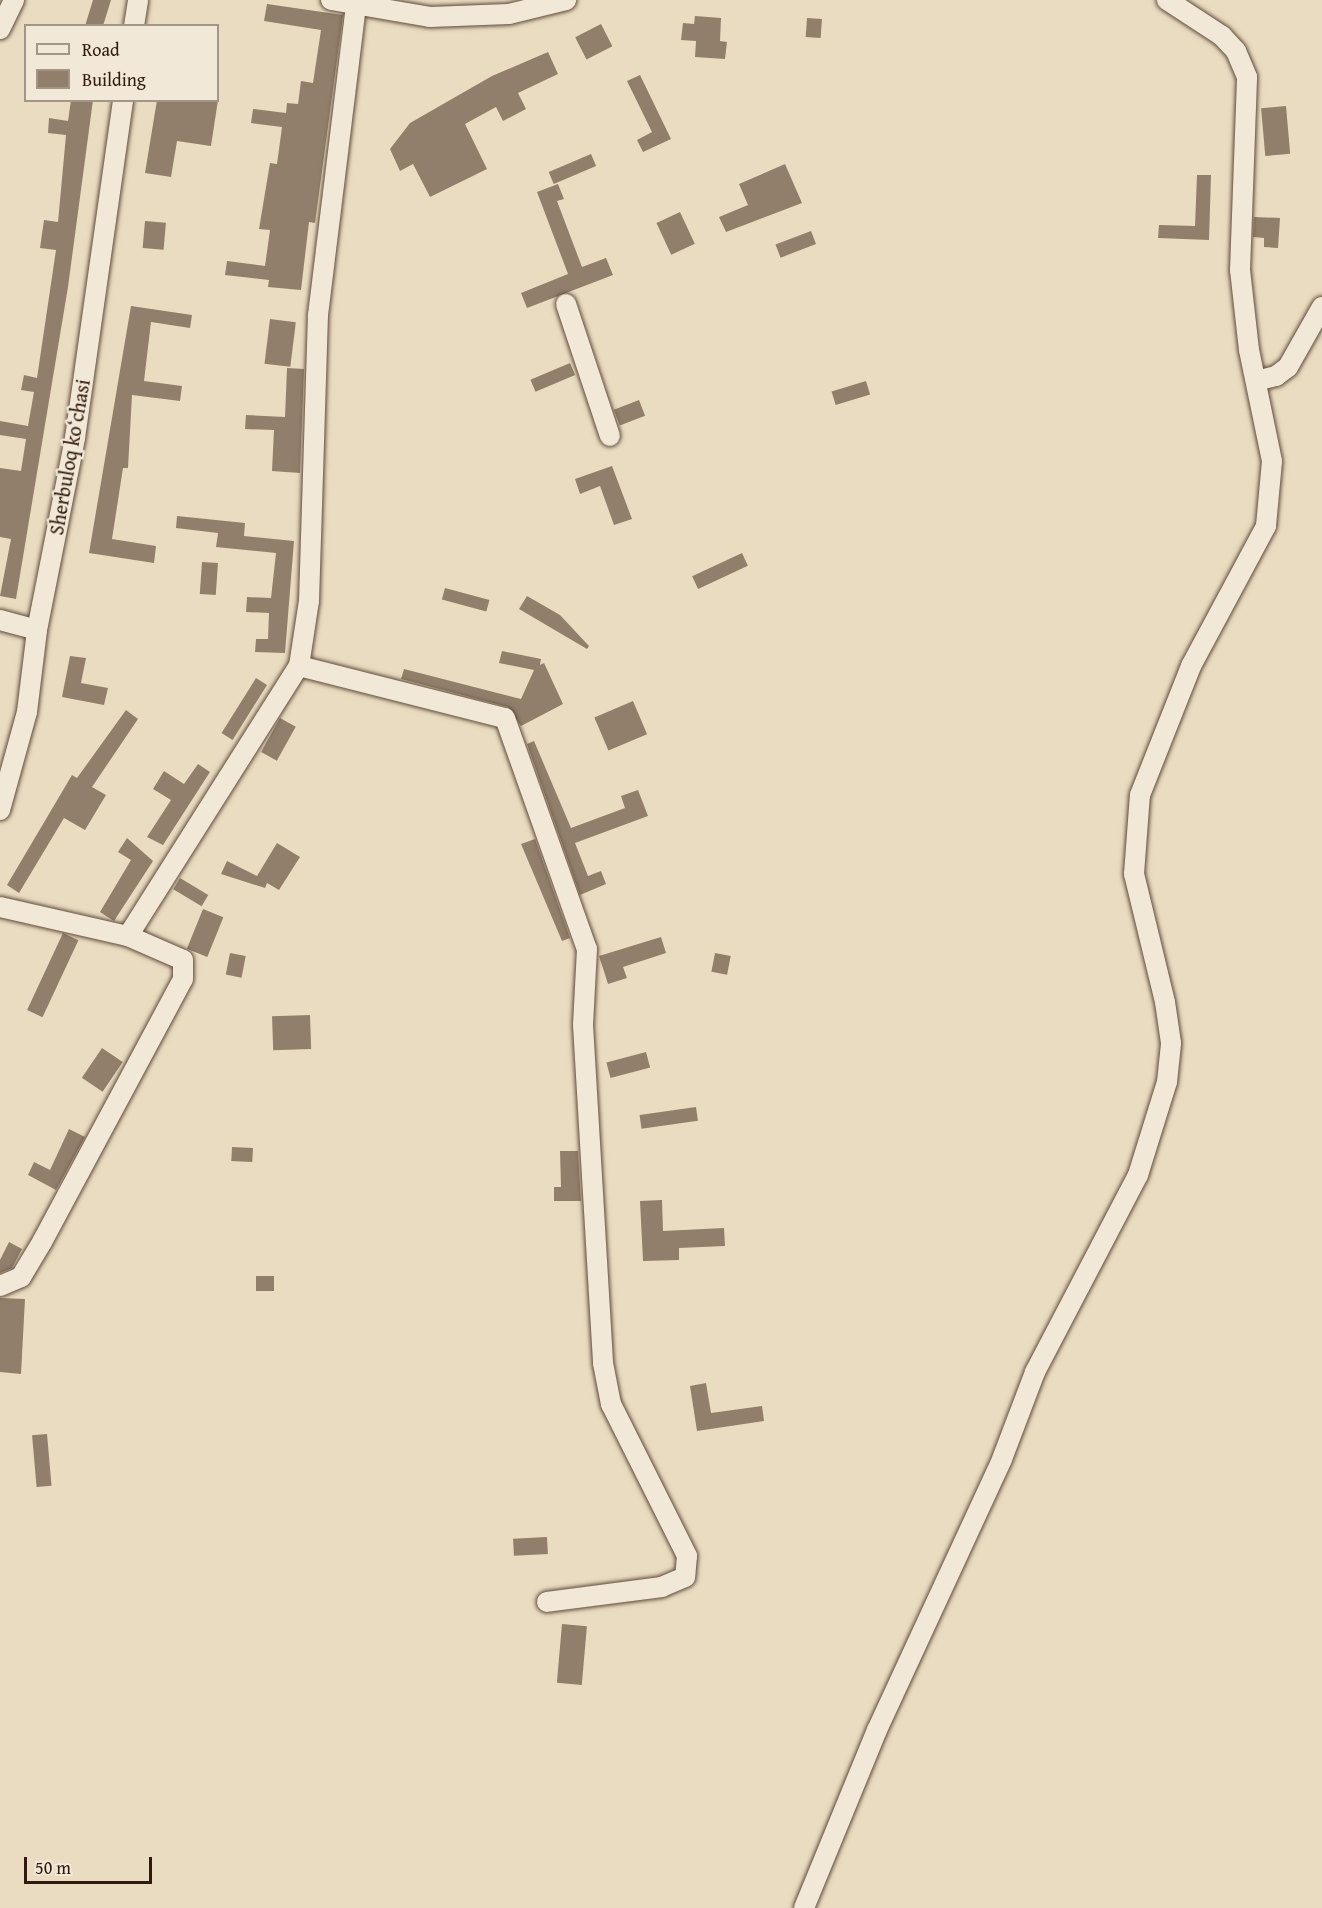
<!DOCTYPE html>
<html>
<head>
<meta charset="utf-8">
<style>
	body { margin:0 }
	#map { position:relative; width:1322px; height:1908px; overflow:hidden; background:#eadcc1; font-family:"Gentium Book Plus",serif }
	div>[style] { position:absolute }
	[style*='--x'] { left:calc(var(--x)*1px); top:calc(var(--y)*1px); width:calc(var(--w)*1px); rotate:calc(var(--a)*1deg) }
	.building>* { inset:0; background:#917f6b; transform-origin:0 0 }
	.roads { filter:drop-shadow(0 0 2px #5f4a3a) drop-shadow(0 0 2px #5f4a3a) }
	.minor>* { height:20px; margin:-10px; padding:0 10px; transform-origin:10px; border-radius:10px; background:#f1e8d7 }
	span { translate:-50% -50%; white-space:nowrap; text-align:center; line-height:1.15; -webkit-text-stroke:4.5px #f1e8d7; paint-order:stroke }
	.street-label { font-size:20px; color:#311a0d }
	.legend { position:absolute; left:24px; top:24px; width:195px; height:78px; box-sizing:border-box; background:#f1e8d7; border:2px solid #a49686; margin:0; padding:8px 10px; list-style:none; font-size:18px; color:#311a0d }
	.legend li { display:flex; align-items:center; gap:12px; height:30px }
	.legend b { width:30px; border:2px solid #a49686 }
	.scale { position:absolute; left:24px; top:1857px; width:128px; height:27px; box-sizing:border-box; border:3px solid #311a0d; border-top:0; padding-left:8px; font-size:18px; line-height:21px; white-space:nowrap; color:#311a0d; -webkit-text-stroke:4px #f1e8d7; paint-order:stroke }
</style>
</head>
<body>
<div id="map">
	<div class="building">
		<div style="clip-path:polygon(93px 0,111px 0,103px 26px,85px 26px)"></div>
		<div style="clip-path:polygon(267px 4px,343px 15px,315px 223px,309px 222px,301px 290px,268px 287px,269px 280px,225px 275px,227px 261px,265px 266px,270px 230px,259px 229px,270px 163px,277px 164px,282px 127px,251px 123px,253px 109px,286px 113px,287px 103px,298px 104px,301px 81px,313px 83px,321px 30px,264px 21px)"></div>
		<div style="clip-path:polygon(695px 16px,721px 18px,720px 41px,727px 42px,725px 59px,695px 57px,696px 41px,681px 40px,683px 23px,694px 24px)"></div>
		<div style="left:807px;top:18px;width:15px;height:19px;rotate:4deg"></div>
		<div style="left:601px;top:24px;width:25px;height:29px;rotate:63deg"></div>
		<div style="clip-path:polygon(548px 52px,558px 74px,518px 93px,526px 109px,503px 121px,496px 107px,465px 124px,487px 169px,430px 197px,413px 164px,400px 171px,390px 149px,410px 123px,492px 76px)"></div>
		<div style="clip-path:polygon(640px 75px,671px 139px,643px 152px,637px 140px,652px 132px,627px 81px)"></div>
		<div style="clip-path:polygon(71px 100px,93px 100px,68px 287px,16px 599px,0 596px,11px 539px,0 537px,0 468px,21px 471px,26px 439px,0 435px,0 421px,28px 426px,34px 392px,21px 390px,24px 375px,37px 378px,56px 250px,40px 248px,44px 220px,58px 222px,66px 135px,48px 133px,49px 118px,68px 121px)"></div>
		<div style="clip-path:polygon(157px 100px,218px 100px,211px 146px,177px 141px,171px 177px,145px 173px)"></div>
		<div style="left:1286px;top:106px;width:48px;height:25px;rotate:85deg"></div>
		<div style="left:591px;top:154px;width:13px;height:46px;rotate:67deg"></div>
		<div style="clip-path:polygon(785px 164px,802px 203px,726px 232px,719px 217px,748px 205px,739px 184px)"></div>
		<div style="clip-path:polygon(1197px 175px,1211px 175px,1209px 240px,1158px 238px,1159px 225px,1195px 226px)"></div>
		<div style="clip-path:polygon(558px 184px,564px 199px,557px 201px,582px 267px,606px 258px,613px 275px,527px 308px,521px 293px,568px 274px,537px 192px)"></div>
		<div style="left:680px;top:212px;width:35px;height:26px;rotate:65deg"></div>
		<div style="clip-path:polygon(1254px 217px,1280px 218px,1278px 248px,1264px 247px,1264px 238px,1253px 237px)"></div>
		<div style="left:145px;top:221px;width:21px;height:27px;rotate:5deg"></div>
		<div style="left:811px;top:231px;width:14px;height:38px;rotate:69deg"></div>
		<div style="clip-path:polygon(131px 306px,192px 315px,190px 328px,151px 322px,144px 381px,182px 386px,180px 401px,132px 395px,128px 468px,123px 468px,112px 539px,156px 546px,154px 563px,89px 553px)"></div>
		<div style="left:270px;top:319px;width:26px;height:45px;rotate:7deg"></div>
		<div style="left:570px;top:363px;width:13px;height:43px;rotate:67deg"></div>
		<div style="clip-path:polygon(287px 368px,304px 369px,300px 473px,272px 471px,274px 430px,245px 429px,246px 415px,285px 417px)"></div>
		<div style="left:866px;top:381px;width:14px;height:36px;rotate:73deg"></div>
		<div style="left:639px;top:400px;width:17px;height:27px;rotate:69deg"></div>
		<div style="clip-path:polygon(612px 466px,632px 519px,614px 525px,600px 486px,580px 494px,575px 479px)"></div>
		<div style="clip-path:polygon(177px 516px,245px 523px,244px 536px,294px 541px,285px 653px,255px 652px,256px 639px,268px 639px,269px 613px,246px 612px,247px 597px,271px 598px,276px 553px,216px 547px,218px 533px,176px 528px)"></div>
		<div style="left:742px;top:553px;width:14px;height:55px;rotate:65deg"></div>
		<div style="left:202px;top:562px;width:16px;height:32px;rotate:4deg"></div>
		<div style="left:445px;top:588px;width:46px;height:12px;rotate:15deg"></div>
		<div style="clip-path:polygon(527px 596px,560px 615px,589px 646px,587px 649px,519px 609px)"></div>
		<div style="clip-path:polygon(502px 651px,541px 659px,540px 665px,544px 663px,563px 704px,521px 726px,508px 707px,401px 679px,404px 669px,521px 699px,534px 670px,499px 663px)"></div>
		<div style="clip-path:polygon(70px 656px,86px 658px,81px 683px,108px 688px,104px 705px,62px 697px)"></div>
		<div style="left:256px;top:678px;width:13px;height:65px;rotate:32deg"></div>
		<div style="left:633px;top:701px;width:36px;height:42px;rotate:67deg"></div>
		<div style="clip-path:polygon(126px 710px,138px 719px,92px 787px,106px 795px,85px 830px,64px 818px,19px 893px,7px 885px,72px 775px,77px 778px)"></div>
		<div style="left:280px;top:718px;width:18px;height:39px;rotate:29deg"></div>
		<div style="clip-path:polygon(534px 741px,571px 828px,625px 808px,621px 796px,638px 790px,648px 816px,575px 843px,588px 876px,601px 871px,606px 884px,580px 895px,527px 744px)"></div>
		<div style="clip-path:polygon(198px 764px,210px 772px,163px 845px,147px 837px,171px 800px,153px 789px,164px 771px,184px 784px)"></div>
		<div style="clip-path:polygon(127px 838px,153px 861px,114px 921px,100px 912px,131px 860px,118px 852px)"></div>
		<div style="clip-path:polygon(535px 839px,570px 938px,562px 941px,521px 844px)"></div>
		<div style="clip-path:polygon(277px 843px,300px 857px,279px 890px,267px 883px,265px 888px,221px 874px,227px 861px,257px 876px)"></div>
		<div style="left:180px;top:878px;width:33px;height:13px;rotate:31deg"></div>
		<div style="left:203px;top:909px;width:22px;height:43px;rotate:22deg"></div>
		<div style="left:63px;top:933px;width:17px;height:85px;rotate:25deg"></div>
		<div style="clip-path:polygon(661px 937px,666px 953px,623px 967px,627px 978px,608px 984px,599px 956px)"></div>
		<div style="left:230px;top:953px;width:16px;height:22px;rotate:11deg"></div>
		<div style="left:715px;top:953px;width:16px;height:19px;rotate:11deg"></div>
		<div style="left:310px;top:1015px;width:34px;height:38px;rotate:88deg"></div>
		<div style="left:102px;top:1048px;width:25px;height:36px;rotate:34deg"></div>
		<div style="left:646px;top:1052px;width:16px;height:41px;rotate:75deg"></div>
		<div style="left:696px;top:1107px;width:14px;height:57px;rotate:82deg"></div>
		<div style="clip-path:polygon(69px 1129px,85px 1137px,56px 1190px,28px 1175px,34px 1162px,50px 1170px)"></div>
		<div style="left:232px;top:1147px;width:21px;height:14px;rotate:3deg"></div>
		<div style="clip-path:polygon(560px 1151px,578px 1151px,581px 1201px,554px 1201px,554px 1187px,561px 1187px)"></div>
		<div style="clip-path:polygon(662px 1200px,663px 1231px,724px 1228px,725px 1246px,679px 1248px,679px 1260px,643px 1261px,640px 1201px)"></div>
		<div style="clip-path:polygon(9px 1242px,22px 1249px,12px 1268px,0 1273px,0 1260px)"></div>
		<div style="left:256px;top:1276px;width:18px;height:15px"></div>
		<div style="clip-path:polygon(0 1298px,25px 1299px,21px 1374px,0 1372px)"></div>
		<div style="clip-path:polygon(706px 1383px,711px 1413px,762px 1406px,764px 1421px,697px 1431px,690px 1386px)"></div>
		<div style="left:47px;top:1434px;width:52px;height:15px;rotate:85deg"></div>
		<div style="left:547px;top:1537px;width:17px;height:34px;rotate:87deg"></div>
		<div style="left:562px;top:1624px;width:25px;height:59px;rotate:5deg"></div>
	</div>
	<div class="roads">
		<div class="minor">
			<div style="--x:331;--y:0;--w:100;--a:9.7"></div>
			<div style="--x:430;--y:17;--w:79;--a:-2.2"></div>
			<div style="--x:509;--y:14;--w:59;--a:-13.8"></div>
			<div style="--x:134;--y:26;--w:26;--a:-81"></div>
			<div style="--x:0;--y:29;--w:32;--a:-64"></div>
			<div style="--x:566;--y:304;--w:139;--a:71.6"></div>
			<div style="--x:1256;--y:381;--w:21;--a:-14"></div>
			<div style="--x:1276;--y:376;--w:15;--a:-37"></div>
			<div style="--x:1288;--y:367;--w:69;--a:-60.5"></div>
			<div style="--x:0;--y:620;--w:38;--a:15"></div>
			<div style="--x:299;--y:666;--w:212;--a:14.2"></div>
			<div style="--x:505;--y:718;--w:245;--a:70.5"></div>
			<div style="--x:587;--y:949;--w:76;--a:93"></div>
			<div style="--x:583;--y:1025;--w:339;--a:86.6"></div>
			<div style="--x:603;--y:1363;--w:42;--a:79"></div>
			<div style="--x:611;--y:1404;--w:170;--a:63.4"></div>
			<div style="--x:687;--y:1556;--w:21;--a:95"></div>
			<div style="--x:685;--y:1577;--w:25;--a:157"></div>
			<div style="--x:662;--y:1587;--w:116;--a:172.6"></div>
			<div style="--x:0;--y:810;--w:102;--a:-74.6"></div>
			<div style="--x:27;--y:712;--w:83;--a:-83"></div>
			<div style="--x:37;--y:630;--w:196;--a:-78.8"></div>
			<div style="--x:75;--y:438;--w:341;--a:-81.9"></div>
			<div style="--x:0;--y:907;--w:131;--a:12.8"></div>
			<div style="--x:128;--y:936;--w:320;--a:-57.7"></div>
			<div style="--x:299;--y:666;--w:66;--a:-81.3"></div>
			<div style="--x:309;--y:601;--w:286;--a:-88.2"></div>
			<div style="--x:318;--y:315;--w:313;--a:-83"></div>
			<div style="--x:0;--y:1286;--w:23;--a:-23"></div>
			<div style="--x:21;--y:1277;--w:41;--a:-59"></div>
			<div style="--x:42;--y:1242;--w:298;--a:-61.8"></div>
			<div style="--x:183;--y:979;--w:19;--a:-90"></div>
			<div style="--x:183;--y:960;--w:60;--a:-156.4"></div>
			<div style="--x:804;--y:1908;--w:192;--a:-67.7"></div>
			<div style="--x:877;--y:1730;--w:298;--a:-65.2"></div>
			<div style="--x:1002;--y:1459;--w:93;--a:-69.2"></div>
			<div style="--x:1035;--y:1372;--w:222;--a:-62.4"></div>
			<div style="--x:1138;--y:1175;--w:97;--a:-72.7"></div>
			<div style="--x:1167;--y:1082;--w:39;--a:-84"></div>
			<div style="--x:1171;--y:1043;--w:41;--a:-98.3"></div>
			<div style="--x:1165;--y:1002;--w:132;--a:-103.6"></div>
			<div style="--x:1134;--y:874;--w:79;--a:-85.7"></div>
			<div style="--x:1140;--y:795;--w:139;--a:-68.4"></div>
			<div style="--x:1191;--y:666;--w:159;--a:-61.8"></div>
			<div style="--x:1266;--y:526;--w:65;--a:-84.7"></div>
			<div style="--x:1272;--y:461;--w:113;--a:-101.7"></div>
			<div style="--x:1249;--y:350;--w:81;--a:-96.4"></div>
			<div style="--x:1240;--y:270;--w:193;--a:-87.9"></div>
			<div style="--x:1247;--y:77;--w:28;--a:-113"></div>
			<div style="--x:1236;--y:51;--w:21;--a:-133"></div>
			<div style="--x:1222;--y:36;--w:66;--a:-146.8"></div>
		</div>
	</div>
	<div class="street-label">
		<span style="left:69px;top:457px;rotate:-80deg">Sherbuloq koʻchasi</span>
	</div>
	<ul class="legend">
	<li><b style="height:8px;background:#f1e8d7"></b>Road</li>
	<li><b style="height:16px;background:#917f6b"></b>Building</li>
	</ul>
	<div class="scale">50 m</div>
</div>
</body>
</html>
